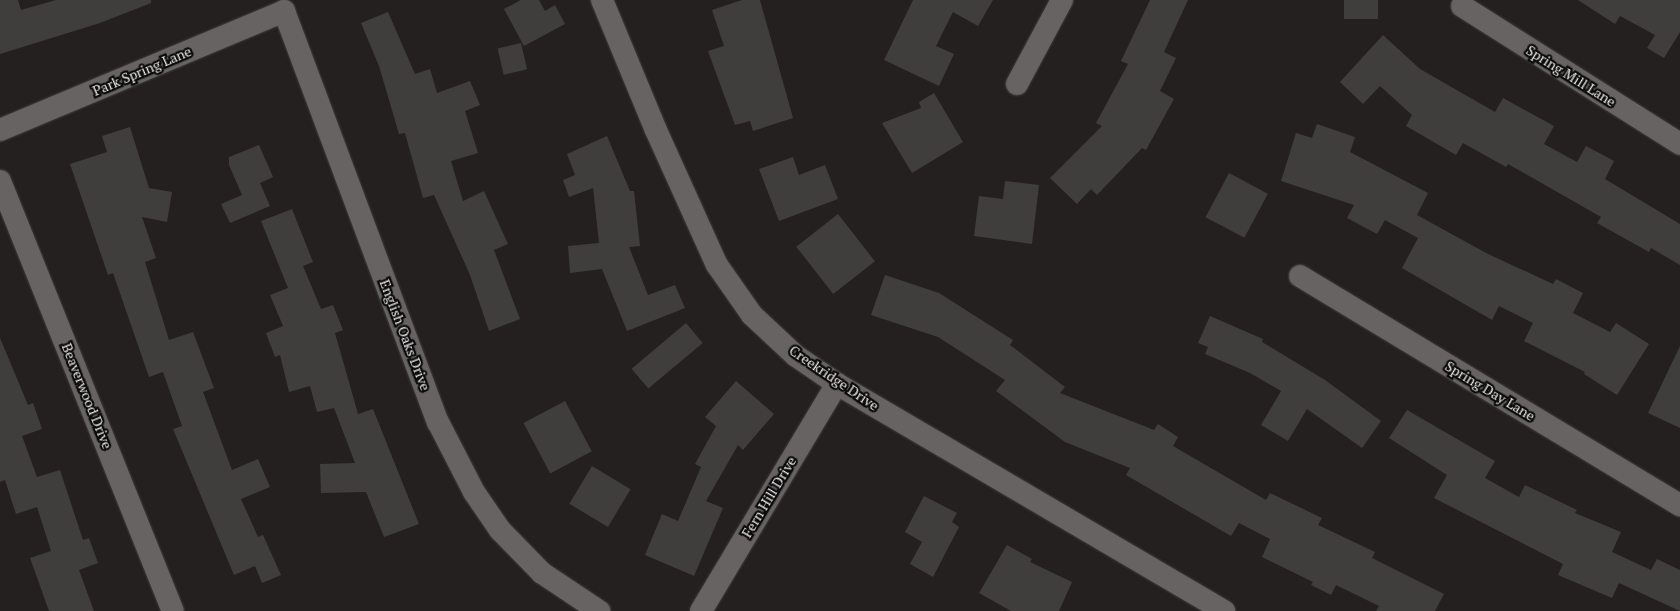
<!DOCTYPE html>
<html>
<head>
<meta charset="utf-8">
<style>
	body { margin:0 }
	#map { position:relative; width:1680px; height:611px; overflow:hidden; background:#23201f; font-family:"PT Serif",serif }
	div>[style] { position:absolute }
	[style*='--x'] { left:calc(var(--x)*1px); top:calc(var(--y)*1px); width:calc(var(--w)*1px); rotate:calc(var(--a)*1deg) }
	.building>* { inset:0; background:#403e3c; transform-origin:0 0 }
	.roads { filter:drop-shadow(0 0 1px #3e3c3b) drop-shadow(0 0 1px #3e3c3b) }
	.street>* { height:22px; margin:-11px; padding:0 11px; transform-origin:11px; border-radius:11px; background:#666362 }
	span { translate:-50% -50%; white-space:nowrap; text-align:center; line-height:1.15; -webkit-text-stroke:4.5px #0b0a0a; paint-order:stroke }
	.street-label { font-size:14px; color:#eeeceb }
</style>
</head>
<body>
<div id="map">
	<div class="building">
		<div style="clip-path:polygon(0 0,18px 0,21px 10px,56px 0,151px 0,151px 3px,100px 23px,0 54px)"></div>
		<div style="clip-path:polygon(521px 0,539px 0,545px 11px,555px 5px,565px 24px,524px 46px,504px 9px)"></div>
		<div style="clip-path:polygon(742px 0,760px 0,793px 118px,753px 131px,750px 121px,735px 125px,708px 51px,724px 46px,712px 10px)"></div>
		<div style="clip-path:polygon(913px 0,993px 0,978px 26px,953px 12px,936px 46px,954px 54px,939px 86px,884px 60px)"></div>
		<div style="clip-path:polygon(1150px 0,1188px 0,1164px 52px,1176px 58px,1160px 91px,1174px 99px,1146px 150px,1142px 148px,1097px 195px,1091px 189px,1077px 204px,1050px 178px,1102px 126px,1096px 123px,1128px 64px,1121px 61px)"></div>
		<div style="left:1344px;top:0;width:34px;height:19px"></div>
		<div style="clip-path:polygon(1578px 0,1680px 0,1680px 32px,1664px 58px,1647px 48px,1655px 35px,1620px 16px,1615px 24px)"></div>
		<div style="clip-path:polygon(388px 12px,415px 74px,430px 69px,437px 93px,470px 81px,480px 105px,465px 111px,478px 153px,451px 161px,463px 201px,484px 191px,508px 244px,494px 250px,520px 319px,489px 331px,470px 275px,434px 195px,423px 198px,405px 133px,399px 134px,379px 66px,361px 23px)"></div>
		<div style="clip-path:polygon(1383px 35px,1420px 69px,1495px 112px,1503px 98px,1554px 126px,1544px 144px,1577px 162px,1586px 146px,1614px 161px,1605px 179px,1680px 224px,1680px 265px,1651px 248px,1649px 252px,1597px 223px,1601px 217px,1508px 164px,1506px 167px,1463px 143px,1456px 155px,1406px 126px,1412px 115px,1380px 86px,1363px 104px,1340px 82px)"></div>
		<div style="left:521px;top:43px;width:27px;height:24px;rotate:77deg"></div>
		<div style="clip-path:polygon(934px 93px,963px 142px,912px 173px,882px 123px,921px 108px,919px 102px)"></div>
		<div style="clip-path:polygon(1317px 124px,1355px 137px,1350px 152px,1428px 193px,1417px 215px,1488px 254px,1553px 284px,1556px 279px,1583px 293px,1573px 313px,1610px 332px,1616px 323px,1649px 344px,1617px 395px,1584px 374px,1585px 372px,1524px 341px,1533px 323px,1499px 306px,1492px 320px,1402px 268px,1418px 238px,1385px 220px,1377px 234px,1347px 218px,1354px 205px,1281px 181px,1296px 133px,1312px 138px)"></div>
		<div style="clip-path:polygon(130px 127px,149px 188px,172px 192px,167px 222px,142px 217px,156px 258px,145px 262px,169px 340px,193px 332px,214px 388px,203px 392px,232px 470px,258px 459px,270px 487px,241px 499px,258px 537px,263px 535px,281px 575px,262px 583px,255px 566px,234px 575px,173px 429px,182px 426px,163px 372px,149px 377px,113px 273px,108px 275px,70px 164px,107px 152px,102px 136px)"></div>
		<div style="clip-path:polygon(607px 136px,630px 191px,634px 191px,640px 246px,629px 247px,648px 295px,675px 285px,685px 308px,627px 331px,602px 269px,570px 273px,568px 246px,599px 243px,593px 188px,569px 197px,563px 180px,575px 175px,567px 154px)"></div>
		<div style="clip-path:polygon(259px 145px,273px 177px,260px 183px,270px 206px,230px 223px,221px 204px,242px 195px,229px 165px,229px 157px)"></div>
		<div style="clip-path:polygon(793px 157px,799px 175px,825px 165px,838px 199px,779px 221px,759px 169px)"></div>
		<div style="left:1229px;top:173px;width:44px;height:50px;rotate:28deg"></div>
		<div style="clip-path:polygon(1005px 181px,1039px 185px,1032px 244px,974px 236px,979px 196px,1003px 199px)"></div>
		<div style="clip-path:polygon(292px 209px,313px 262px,303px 266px,321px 309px,333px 305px,343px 330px,335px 333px,358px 414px,373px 409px,419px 524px,384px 537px,366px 492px,321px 493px,320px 464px,355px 463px,334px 408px,317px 412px,310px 386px,289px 392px,280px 355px,275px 357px,266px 333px,283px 326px,270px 295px,288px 288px,261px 221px)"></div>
		<div style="left:838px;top:214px;width:60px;height:53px;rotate:52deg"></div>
		<div style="clip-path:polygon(885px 275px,939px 293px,1013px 340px,1010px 345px,1065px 387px,1060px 393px,1154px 430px,1158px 424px,1178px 437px,1173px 446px,1266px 500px,1270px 493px,1322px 518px,1318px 525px,1375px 552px,1372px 558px,1444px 594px,1435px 611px,1376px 611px,1379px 606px,1336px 585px,1331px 595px,1311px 585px,1313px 582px,1262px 557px,1270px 539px,1239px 523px,1231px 536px,1126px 475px,1130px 468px,1065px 442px,996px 391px,1005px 380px,938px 337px,871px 315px)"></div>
		<div style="clip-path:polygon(1210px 316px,1263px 339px,1262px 342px,1325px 380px,1381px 421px,1362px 448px,1307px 409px,1288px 441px,1261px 425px,1281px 391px,1250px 373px,1205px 354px,1208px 347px,1198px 343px)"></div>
		<div style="left:686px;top:323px;width:26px;height:71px;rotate:50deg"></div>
		<div style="clip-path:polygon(0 338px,28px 405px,33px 403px,42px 429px,22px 436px,37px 477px,60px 470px,83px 540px,89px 538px,98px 563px,79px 570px,94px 611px,49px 611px,30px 558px,51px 551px,37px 507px,16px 514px,5px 480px,0 482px)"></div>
		<div style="clip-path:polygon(1680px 346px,1680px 428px,1648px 413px)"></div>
		<div style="clip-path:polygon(736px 381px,774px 414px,743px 450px,738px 445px,706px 501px,723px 508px,694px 576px,645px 555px,662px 514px,678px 521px,701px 467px,695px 464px,716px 426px,705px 417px)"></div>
		<div style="left:565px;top:401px;width:57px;height:47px;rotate:62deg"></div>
		<div style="clip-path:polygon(1407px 410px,1495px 461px,1485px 478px,1519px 497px,1525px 485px,1577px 510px,1575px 513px,1621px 532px,1612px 552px,1651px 570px,1657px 559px,1680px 570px,1680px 611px,1619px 583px,1612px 598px,1558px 575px,1563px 564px,1434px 498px,1447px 475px,1389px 438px)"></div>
		<div style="left:592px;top:466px;width:45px;height:44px;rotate:31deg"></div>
		<div style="clip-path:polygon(924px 496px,957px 513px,952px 522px,959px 527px,933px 577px,910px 564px,922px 542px,905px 532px)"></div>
		<div style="clip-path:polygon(1007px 545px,1032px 559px,1030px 562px,1072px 582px,1059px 611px,1011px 611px,979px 593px)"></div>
	</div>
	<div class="roads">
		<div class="street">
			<div style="--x:602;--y:0;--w:139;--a:67.5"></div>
			<div style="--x:655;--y:128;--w:150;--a:65.7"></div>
			<div style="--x:717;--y:265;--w:61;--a:55"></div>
			<div style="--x:752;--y:315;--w:60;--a:43"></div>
			<div style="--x:796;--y:356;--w:50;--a:34.3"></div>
			<div style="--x:837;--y:384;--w:449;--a:30.4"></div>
			<div style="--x:1462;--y:6;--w:258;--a:32.3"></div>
			<div style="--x:1017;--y:84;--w:95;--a:-61.8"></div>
			<div style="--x:0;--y:130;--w:308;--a:-22.7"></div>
			<div style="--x:284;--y:11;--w:439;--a:69.5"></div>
			<div style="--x:438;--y:422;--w:79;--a:62.8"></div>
			<div style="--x:474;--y:492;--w:46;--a:55.6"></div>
			<div style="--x:500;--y:530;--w:60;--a:45.7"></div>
			<div style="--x:542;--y:573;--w:69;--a:33.7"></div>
			<div style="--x:0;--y:181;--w:463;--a:68.1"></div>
			<div style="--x:1300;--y:276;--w:444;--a:31.1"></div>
			<div style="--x:701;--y:611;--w:265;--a:-59.1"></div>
		</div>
	</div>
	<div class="street-label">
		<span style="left:142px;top:71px;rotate:-23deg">Park Spring Lane</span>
		<span style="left:1571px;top:76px;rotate:32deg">Spring Mill Lane</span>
		<span style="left:405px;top:335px;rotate:69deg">English Oaks Drive</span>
		<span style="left:834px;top:378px;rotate:34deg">Creekridge Drive</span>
		<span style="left:1490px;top:391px;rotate:31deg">Spring Day Lane</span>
		<span style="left:87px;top:396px;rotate:68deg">Beaverwood Drive</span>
		<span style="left:769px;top:497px;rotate:-59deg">Fern Hill Drive</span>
	</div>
</div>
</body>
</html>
